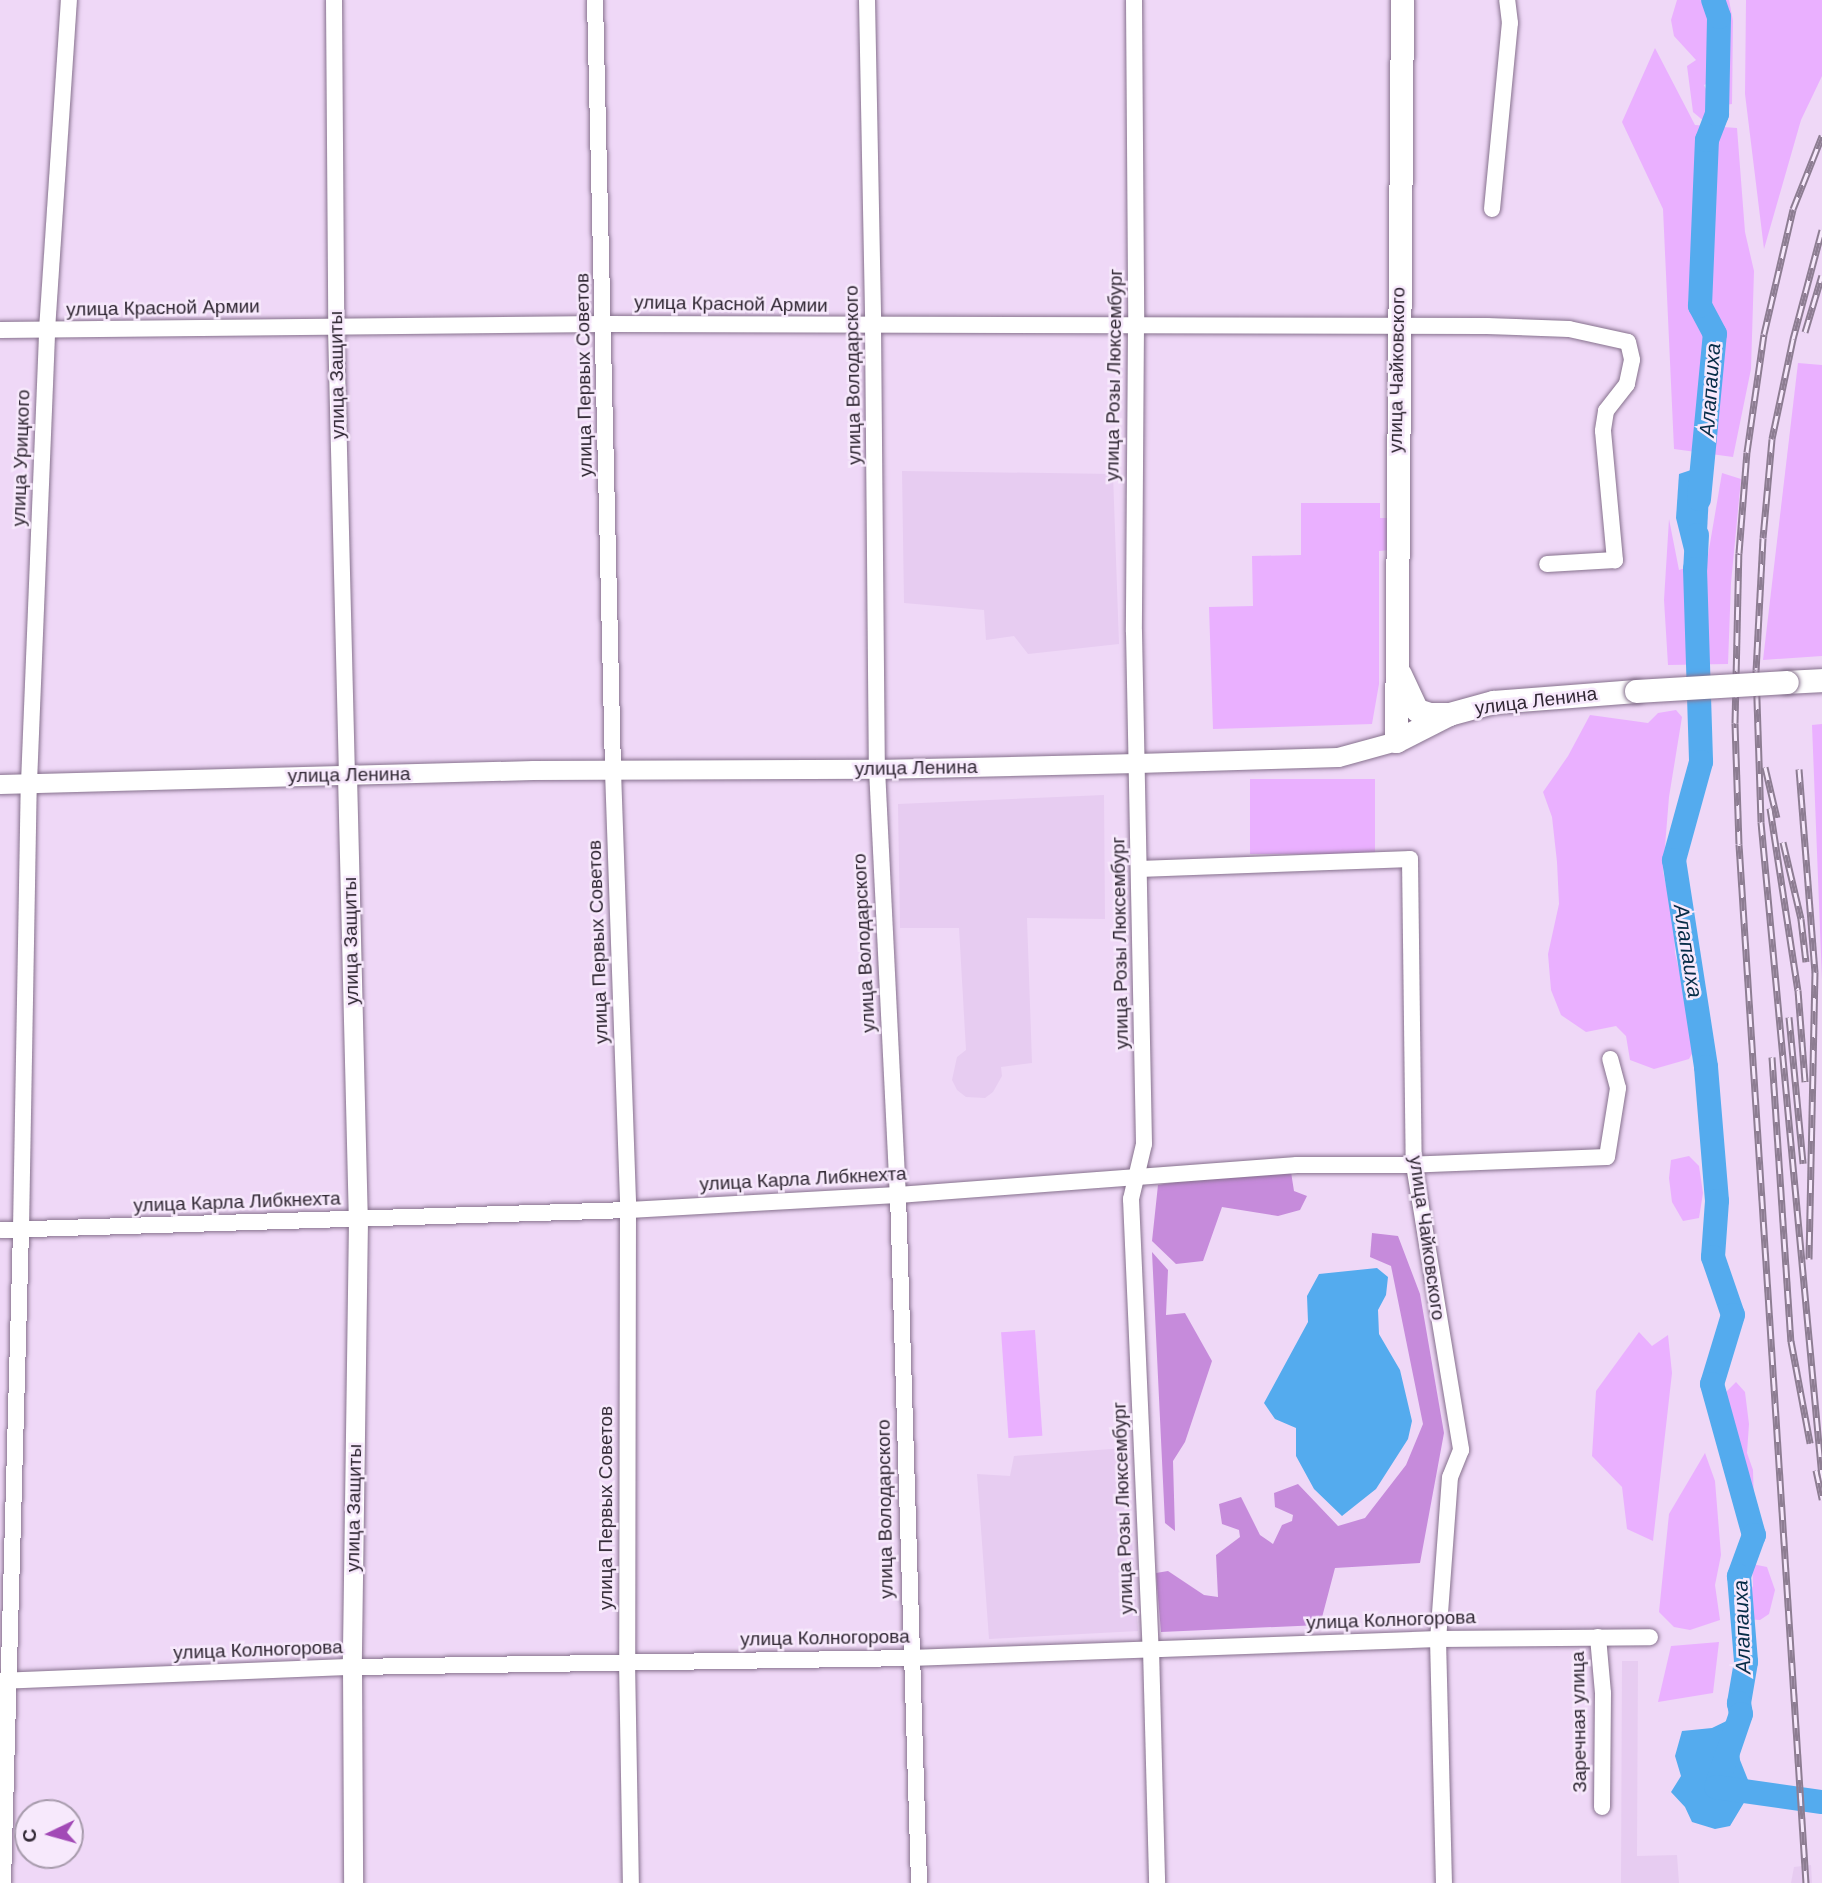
<!DOCTYPE html>
<html>
<head>
<meta charset="utf-8">
<style>
	body { margin:0 }
	#map { position:relative; width:1822px; height:1883px; overflow:hidden; background:#efd8f7; font-family:Arial,sans-serif }
	div>[style] { position:absolute }
	[style*='--x'] { left:calc(var(--x)*1px); top:calc(var(--y)*1px); width:calc(var(--w)*1px); rotate:calc(var(--a)*1deg) }
	.built>* { inset:0; background:#e7ccf1 }
	.green>* { inset:0; background:#eab0ff; transform-origin:0 0 }
	.forest>* { inset:0; background:#c68bdb }
	.water>* { inset:0; background:#54abee }
	.river>* { height:24px; margin:-12px; padding:0 12px; transform-origin:12px; border-radius:12px; background:#54abee }
	.roads { filter:drop-shadow(0 0 2px #86718d) drop-shadow(0 0 2px #86718d) }
	.minor>* { height:16px; margin:-8px; padding:0 8px; transform-origin:8px; border-radius:8px; background:#fff }
	.tertiary>* { height:19px; margin:-9.5px; padding:0 9.5px; transform-origin:9.5px; border-radius:9.5px; background:#fff }
	.secondary>* { height:23px; margin:-11.5px; padding:0 11.5px; transform-origin:11.5px; border-radius:11.5px; background:#fff }
	.rail>* { height:7px; margin-top:-3.5px; transform-origin:0; background:repeating-linear-gradient(90deg,#f7e9fc 0 13px,#8d7d92 0 26px); box-sizing:border-box; border-block:2px solid #8d7d92 }
	.bridges { filter:drop-shadow(0 0 2px #86718d) drop-shadow(0 0 2px #86718d) }
	.secondary-bridge>* { height:23px; margin:-11.5px; padding:0 11.5px; transform-origin:11.5px; border-radius:11.5px; background:#fff }
	span { translate:-50% -50%; white-space:nowrap; text-align:center; line-height:1.15; -webkit-text-stroke:5px #f7e9fc; paint-order:stroke }
	.street-label { font-size:19px; color:#302733 }
	.water-label { font-size:21px; color:#062c47; font-style:italic }
	.north { position:absolute; left:14px; top:1799px; width:70px; height:70px; box-sizing:border-box; background:#f7e9fc; border:2px solid #a79bac; border-radius:50%; rotate:265deg; font-size:19px; font-weight:700; line-height:28px; text-align:center; color:#302733 }
	.north::after { content:''; display:block; margin:auto; width:24px; height:32px; background:#a249b6; clip-path:polygon(50% 0,100% 100%,50% 72%,0 100%) }
</style>
</head>
<body>
<div id="map">
	<div class="built">
		<div style="clip-path:polygon(902px 471px,1113px 474px,1119px 644px,1028px 654px,1014px 636px,986px 640px,984px 610px,904px 603px)"></div>
		<div style="clip-path:polygon(1104px 795px,1105px 919px,1027px 918px,1032px 1063px,1001px 1067px,1002px 1076px,993px 1092px,985px 1098px,966px 1097px,957px 1090px,952px 1080px,957px 1057px,966px 1050px,959px 928px,900px 928px,898px 804px)"></div>
		<div style="clip-path:polygon(1126px 1448px,1138px 1631px,989px 1639px,977px 1474px,1010px 1476px,1014px 1456px)"></div>
		<div style="clip-path:polygon(1622px 1661px,1638px 1661px,1637px 1856px,1677px 1855px,1679px 1883px,1621px 1883px)"></div>
		<div style="clip-path:polygon(1811px 1865px,1812px 1883px,1791px 1883px,1794px 1867px)"></div>
	</div>
	<div class="green">
		<div style="clip-path:polygon(1677px 0,1702px 0,1715px 19px,1710px 28px,1711px 82px,1704px 85px,1712px 102px,1713px 118px,1706px 123px,1693px 112px,1687px 66px,1696px 60px,1674px 36px,1671px 20px)"></div>
		<div style="clip-path:polygon(1719px 0,1729px 0,1733px 21px,1732px 104px,1725px 105px,1725px 21px)"></div>
		<div style="clip-path:polygon(1746px 0,1822px 0,1822px 76px,1801px 120px,1764px 249px,1745px 94px)"></div>
		<div style="clip-path:polygon(1655px 48px,1695px 125px,1737px 128px,1745px 232px,1754px 271px,1751px 369px,1733px 457px,1674px 449px,1663px 209px,1622px 122px)"></div>
		<div style="clip-path:polygon(1798px 363px,1822px 365px,1822px 656px,1763px 660px)"></div>
		<div style="clip-path:polygon(1722px 473px,1741px 479px,1731px 583px,1728px 664px,1668px 665px,1664px 600px,1669px 519px,1679px 570px,1707px 561px)"></div>
		<div style="clip-path:polygon(1301px 503px,1380px 503px,1380px 518px,1389px 518px,1389px 550px,1379px 551px,1379px 684px,1372px 724px,1213px 729px,1209px 607px,1253px 606px,1252px 556px,1301px 555px)"></div>
		<div style="clip-path:polygon(1676px 710px,1682px 717px,1669px 797px,1663px 871px,1674px 923px,1675px 953px,1697px 1045px,1689px 1059px,1654px 1069px,1630px 1060px,1626px 1036px,1616px 1026px,1586px 1032px,1561px 1015px,1551px 990px,1548px 954px,1559px 904px,1557px 862px,1552px 817px,1543px 792px,1568px 756px,1590px 715px,1648px 723px,1658px 713px)"></div>
		<div style="clip-path:polygon(1822px 724px,1822px 980px,1812px 725px)"></div>
		<div style="left:1250px;top:779px;width:125px;height:75px"></div>
		<div style="clip-path:polygon(1689px 1156px,1699px 1166px,1703px 1193px,1699px 1218px,1683px 1221px,1672px 1202px,1669px 1178px,1671px 1160px)"></div>
		<div style="left:1035px;top:1330px;width:106px;height:34px;rotate:86deg"></div>
		<div style="clip-path:polygon(1639px 1332px,1652px 1346px,1668px 1335px,1672px 1373px,1653px 1541px,1627px 1529px,1622px 1487px,1592px 1456px,1596px 1391px)"></div>
		<div style="clip-path:polygon(1736px 1382px,1745px 1392px,1749px 1424px,1747px 1453px,1753px 1470px,1754px 1505px,1736px 1504px,1723px 1430px,1715px 1410px,1722px 1396px)"></div>
		<div style="clip-path:polygon(1705px 1453px,1715px 1481px,1721px 1555px,1715px 1585px,1720px 1620px,1690px 1630px,1674px 1627px,1659px 1612px,1669px 1514px)"></div>
		<div style="clip-path:polygon(1752px 1564px,1767px 1567px,1775px 1590px,1769px 1614px,1760px 1620px,1744px 1619px,1741px 1612px,1742px 1603px,1753px 1586px)"></div>
		<div style="clip-path:polygon(1719px 1642px,1713px 1693px,1658px 1702px,1671px 1646px)"></div>
	</div>
	<div class="forest">
		<div style="clip-path:polygon(1291px 1172px,1294px 1191px,1307px 1196px,1300px 1210px,1278px 1216px,1222px 1207px,1203px 1261px,1176px 1264px,1152px 1241px,1158px 1185px,1210px 1176px)"></div>
		<div style="clip-path:polygon(1372px 1233px,1398px 1236px,1420px 1294px,1444px 1433px,1420px 1563px,1335px 1568px,1320px 1625px,1161px 1632px,1156px 1573px,1168px 1571px,1204px 1595px,1218px 1597px,1216px 1555px,1240px 1537px,1239px 1530px,1222px 1524px,1219px 1504px,1241px 1497px,1260px 1535px,1273px 1544px,1282px 1525px,1292px 1521px,1293px 1515px,1275px 1507px,1274px 1493px,1298px 1484px,1338px 1526px,1365px 1518px,1406px 1465px,1423px 1424px,1391px 1266px,1370px 1257px)"></div>
		<div style="clip-path:polygon(1152px 1252px,1168px 1270px,1166px 1315px,1185px 1313px,1212px 1361px,1185px 1442px,1173px 1461px,1175px 1531px,1165px 1523px)"></div>
	</div>
	<div class="water">
		<div style="clip-path:polygon(1703px 466px,1710px 475px,1707px 532px,1695px 569px,1684px 550px,1676px 518px,1679px 474px)"></div>
		<div style="clip-path:polygon(1377px 1268px,1388px 1277px,1386px 1295px,1378px 1310px,1379px 1334px,1400px 1370px,1412px 1421px,1408px 1439px,1376px 1489px,1342px 1516px,1314px 1489px,1296px 1456px,1296px 1428px,1275px 1419px,1264px 1403px,1308px 1322px,1307px 1296px,1319px 1274px)"></div>
		<div style="clip-path:polygon(1741px 1714px,1736px 1726px,1740px 1760px,1750px 1785px,1745px 1801px,1730px 1826px,1715px 1829px,1692px 1822px,1685px 1807px,1671px 1792px,1681px 1776px,1675px 1756px,1682px 1731px,1712px 1728px)"></div>
	</div>
	<div class="river">
		<div style="--x:1699;--y:499;--w:166;--a:-84.5"></div>
		<div style="--x:1715;--y:334;--w:32;--a:-118"></div>
		<div style="--x:1700;--y:306;--w:166;--a:-87.6"></div>
		<div style="--x:1707;--y:140;--w:28;--a:-69"></div>
		<div style="--x:1717;--y:114;--w:97;--a:-88.8"></div>
		<div style="--x:1719;--y:17;--w:18;--a:-109"></div>
		<div style="--x:1697;--y:535;--w:34;--a:93"></div>
		<div style="--x:1695;--y:569;--w:193;--a:88.2"></div>
		<div style="--x:1701;--y:762;--w:102;--a:105.4"></div>
		<div style="--x:1674;--y:860;--w:209;--a:81.2"></div>
		<div style="--x:1706;--y:1067;--w:134;--a:85.3"></div>
		<div style="--x:1717;--y:1201;--w:56;--a:94.1"></div>
		<div style="--x:1713;--y:1257;--w:61;--a:71"></div>
		<div style="--x:1733;--y:1315;--w:72;--a:106.9"></div>
		<div style="--x:1712;--y:1384;--w:157;--a:74.5"></div>
		<div style="--x:1754;--y:1535;--w:44;--a:110.1"></div>
		<div style="--x:1739;--y:1576;--w:86;--a:85.3"></div>
		<div style="--x:1746;--y:1662;--w:42;--a:99.7"></div>
		<div style="--x:1739;--y:1703;--w:11;--a:80"></div>
		<div style="--x:1741;--y:1714;--w:77;--a:108.9"></div>
		<div style="--x:1716;--y:1787;--w:107;--a:8.1"></div>
	</div>
	<div class="roads">
		<div class="minor">
			<div style="--x:334;--y:0;--w:327;--a:89.6"></div>
			<div style="--x:336;--y:327;--w:448;--a:88.6"></div>
			<div style="--x:595;--y:0;--w:771;--a:88.66"></div>
			<div style="--x:613;--y:771;--w:439;--a:88"></div>
			<div style="--x:628;--y:1210;--w:451;--a:90.1"></div>
			<div style="--x:627;--y:1661;--w:222;--a:89"></div>
			<div style="--x:867;--y:0;--w:326;--a:88.9"></div>
			<div style="--x:873;--y:326;--w:443;--a:89.5"></div>
			<div style="--x:877;--y:769;--w:427;--a:87.2"></div>
			<div style="--x:898;--y:1195;--w:688;--a:88.25"></div>
			<div style="--x:1134;--y:0;--w:325;--a:89.6"></div>
			<div style="--x:1136;--y:325;--w:307;--a:90.4"></div>
			<div style="--x:1134;--y:632;--w:512;--a:88.88"></div>
			<div style="--x:1144;--y:1144;--w:57;--a:103.3"></div>
			<div style="--x:1131;--y:1199;--w:450;--a:87.5"></div>
			<div style="--x:1151;--y:1649;--w:234;--a:88.5"></div>
			<div style="--x:1492;--y:209;--w:187;--a:-84.5"></div>
			<div style="--x:1510;--y:23;--w:23;--a:-97"></div>
			<div style="--x:0;--y:330;--w:604;--a:-0.57"></div>
			<div style="--x:604;--y:324;--w:883;--a:0.13"></div>
			<div style="--x:1487;--y:326;--w:82;--a:2.1"></div>
			<div style="--x:1569;--y:329;--w:60;--a:12.4"></div>
			<div style="--x:1628;--y:342;--w:18;--a:77"></div>
			<div style="--x:1632;--y:360;--w:25;--a:102"></div>
			<div style="--x:1627;--y:384;--w:34;--a:128"></div>
			<div style="--x:1606;--y:411;--w:20;--a:99"></div>
			<div style="--x:1603;--y:431;--w:130;--a:84.7"></div>
			<div style="--x:1615;--y:560;--w:68;--a:176.6"></div>
			<div style="--x:1140;--y:869;--w:270;--a:-2.1"></div>
			<div style="--x:1410;--y:859;--w:306;--a:89.3"></div>
			<div style="--x:1414;--y:1165;--w:289;--a:80.6"></div>
			<div style="--x:1461;--y:1450;--w:29;--a:112"></div>
			<div style="--x:1450;--y:1477;--w:162;--a:94.2"></div>
			<div style="--x:1438;--y:1639;--w:244;--a:88.6"></div>
			<div style="--x:0;--y:1230;--w:628;--a:-1.82"></div>
			<div style="--x:628;--y:1210;--w:270;--a:-3.2"></div>
			<div style="--x:898;--y:1195;--w:400;--a:-4.3"></div>
			<div style="--x:1297;--y:1165;--w:108;--a:0"></div>
			<div style="--x:1405;--y:1165;--w:202;--a:-2.3"></div>
			<div style="--x:1607;--y:1157;--w:70;--a:-80.9"></div>
			<div style="--x:1618;--y:1088;--w:30;--a:-105"></div>
			<div style="--x:1598;--y:1637;--w:56;--a:84.9"></div>
			<div style="--x:1603;--y:1693;--w:114;--a:90.5"></div>
			<div style="--x:0;--y:1681;--w:352;--a:-2.3"></div>
			<div style="--x:352;--y:1667;--w:558;--a:-0.92"></div>
			<div style="--x:910;--y:1658;--w:528;--a:-2.06"></div>
			<div style="--x:1438;--y:1639;--w:212;--a:-0.5"></div>
			<div style="--x:3;--y:1883;--w:654;--a:-88.42"></div>
			<div style="--x:21;--y:1229;--w:446;--a:-89"></div>
			<div style="--x:29;--y:783;--w:453;--a:-87.7"></div>
			<div style="--x:47;--y:330;--w:331;--a:-86.2"></div>
		</div>
		<div class="tertiary">
			<div style="--x:347;--y:775;--w:445;--a:88.6"></div>
			<div style="--x:358;--y:1220;--w:447;--a:90.8"></div>
			<div style="--x:352;--y:1667;--w:216;--a:89.7"></div>
			<div style="--x:0;--y:784;--w:533;--a:-1.5"></div>
			<div style="--x:533;--y:770;--w:344;--a:-0.2"></div>
			<div style="--x:877;--y:769;--w:260;--a:-1.3"></div>
			<div style="--x:1137;--y:763;--w:201;--a:-1.7"></div>
			<div style="--x:1338;--y:757;--w:60;--a:-15.4"></div>
		</div>
		<div class="secondary">
			<div style="--x:1402;--y:0;--w:741;--a:90.46"></div>
			<div style="--x:1396;--y:741;--w:59;--a:-27"></div>
			<div style="--x:1449;--y:714;--w:46;--a:-15.3"></div>
			<div style="--x:1493;--y:702;--w:143;--a:-4.4"></div>
			<div style="--x:1400;--y:674;--w:40;--a:65"></div>
			<div style="--x:1417;--y:710;--w:13;--a:18"></div>
			<div style="--x:1429;--y:714;--w:20;--a:0"></div>
			<div style="--x:1787;--y:682;--w:35;--a:-3"></div>
		</div>
	</div>
	<div class="rail">
		<div style="--x:1822;--y:230;--w:113;--a:104.9"></div>
		<div style="--x:1793;--y:339;--w:102;--a:101.9"></div>
		<div style="--x:1772;--y:439;--w:99;--a:95.2"></div>
		<div style="--x:1763;--y:538;--w:132;--a:93"></div>
		<div style="--x:1756;--y:670;--w:152;--a:88.1"></div>
		<div style="--x:1761;--y:822;--w:658;--a:84.68"></div>
		<div style="--x:1805;--y:332;--w:59;--a:-73.4"></div>
		<div style="--x:1765;--y:767;--w:52;--a:76.8"></div>
		<div style="--x:1799;--y:769;--w:204;--a:85.5"></div>
		<div style="--x:1815;--y:972;--w:287;--a:91.2"></div>
		<div style="--x:1770;--y:808;--w:184;--a:81.3"></div>
		<div style="--x:1798;--y:990;--w:92;--a:85.6"></div>
		<div style="--x:1783;--y:842;--w:79;--a:76.8"></div>
		<div style="--x:1801;--y:919;--w:43;--a:83.4"></div>
		<div style="--x:1789;--y:1017;--w:147;--a:84.5"></div>
		<div style="--x:1772;--y:1057;--w:285;--a:86.2"></div>
		<div style="--x:1791;--y:1341;--w:104;--a:79.4"></div>
		<div style="--x:1816;--y:1470;--w:30;--a:78"></div>
		<div style="--x:1806;--y:1883;--w:1041;--a:-93.69"></div>
		<div style="--x:1739;--y:844;--w:121;--a:-91.9"></div>
		<div style="--x:1735;--y:723;--w:170;--a:-88.7"></div>
		<div style="--x:1739;--y:553;--w:101;--a:-85.5"></div>
		<div style="--x:1747;--y:452;--w:119;--a:-81.8"></div>
		<div style="--x:1764;--y:334;--w:128;--a:-76.9"></div>
		<div style="--x:1793;--y:209;--w:79;--a:-68.3"></div>
	</div>
	<div class="bridges">
		<div class="secondary-bridge">
			<div style="--x:1636;--y:691;--w:151;--a:-3.4"></div>
		</div>
	</div>
	<div class="street-label">
		<span style="left:731px;top:304px;rotate:1deg">улица Красной Армии</span>
		<span style="left:163px;top:308px;rotate:-1deg">улица Красной Армии</span>
		<span style="left:1397px;top:370px;rotate:-89deg">улица Чайковского</span>
		<span style="left:337px;top:375px;rotate:-91deg">улица Защиты</span>
		<span style="left:584px;top:375px;rotate:-91deg">улица Первых Советов</span>
		<span style="left:853px;top:375px;rotate:-91deg">улица Володарского</span>
		<span style="left:1114px;top:375px;rotate:-89deg">улица Розы Люксембург</span>
		<span style="left:21px;top:458px;rotate:-88deg">улица Урицкого</span>
		<span style="left:1536px;top:701px;rotate:-7deg">улица Ленина</span>
		<span style="left:916px;top:768px;rotate:-1deg">улица Ленина</span>
		<span style="left:349px;top:775px;rotate:-1deg">улица Ленина</span>
		<span style="left:351px;top:941px;rotate:-91deg">улица Защиты</span>
		<span style="left:598px;top:942px;rotate:-92deg">улица Первых Советов</span>
		<span style="left:864px;top:943px;rotate:-93deg">улица Володарского</span>
		<span style="left:1120px;top:943px;rotate:-91deg">улица Розы Люксембург</span>
		<span style="left:803px;top:1179px;rotate:-3deg">улица Карла Либкнехта</span>
		<span style="left:237px;top:1202px;rotate:-2deg">улица Карла Либкнехта</span>
		<span style="left:1427px;top:1238px;rotate:82deg">улица Чайковского</span>
		<span style="left:354px;top:1508px;rotate:-89deg">улица Защиты</span>
		<span style="left:606px;top:1508px;rotate:-90deg">улица Первых Советов</span>
		<span style="left:1123px;top:1508px;rotate:-92deg">улица Розы Люксембург</span>
		<span style="left:885px;top:1509px;rotate:-91deg">улица Володарского</span>
		<span style="left:1391px;top:1620px;rotate:-2deg">улица Колногорова</span>
		<span style="left:825px;top:1638px;rotate:-1deg">улица Колногорова</span>
		<span style="left:258px;top:1650px;rotate:-2deg">улица Колногорова</span>
		<span style="left:1579px;top:1722px;rotate:-91deg">Заречная улица</span>
	</div>
	<div class="water-label">
		<span style="left:1710px;top:390px;rotate:-86deg">Алапаиха</span>
		<span style="left:1688px;top:951px;rotate:81deg">Алапаиха</span>
		<span style="left:1742px;top:1627px;rotate:-92deg">Алапаиха</span>
	</div>
	<div class="north">С</div>
</div>
</body>
</html>
